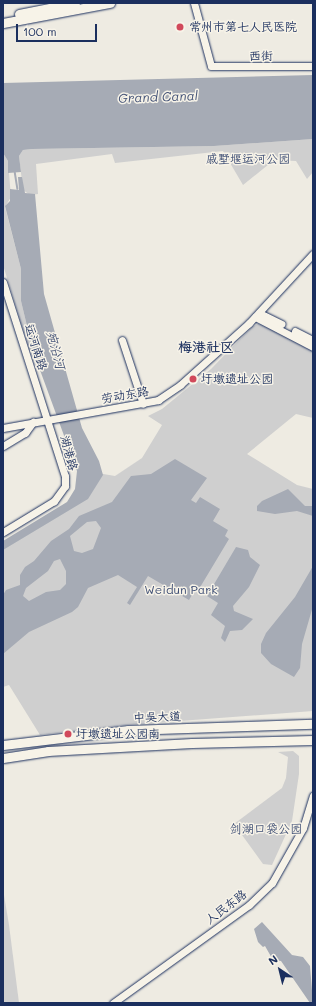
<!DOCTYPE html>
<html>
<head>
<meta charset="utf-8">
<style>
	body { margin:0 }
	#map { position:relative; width:316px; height:1006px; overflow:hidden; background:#eeebe2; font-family:Mali,"LXGW WenKai TC",sans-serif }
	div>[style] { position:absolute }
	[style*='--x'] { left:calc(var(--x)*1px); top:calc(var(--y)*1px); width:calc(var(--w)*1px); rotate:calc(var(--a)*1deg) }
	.green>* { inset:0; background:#cfcfcf }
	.water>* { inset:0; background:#a6abb5 }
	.stream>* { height:1.5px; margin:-0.75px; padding:0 0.75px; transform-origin:0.75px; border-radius:0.75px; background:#a6abb5 }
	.roads { filter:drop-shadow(0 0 1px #1b2f5e) drop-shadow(0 0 1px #1b2f5e) }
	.minor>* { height:7px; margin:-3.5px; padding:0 3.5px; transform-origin:3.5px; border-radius:3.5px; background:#f7f3e8 }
	.major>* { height:9px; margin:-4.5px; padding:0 4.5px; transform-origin:4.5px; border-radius:4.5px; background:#f7f3e8 }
	.dots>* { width:11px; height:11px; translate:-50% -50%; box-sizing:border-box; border:2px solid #f7f3e8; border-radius:50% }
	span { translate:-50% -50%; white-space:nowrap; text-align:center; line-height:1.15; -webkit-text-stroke:3px #f7f3e8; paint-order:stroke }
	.poi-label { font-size:12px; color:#1b2f5e }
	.left { translate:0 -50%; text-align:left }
	.street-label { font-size:12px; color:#1b2f5e }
	.park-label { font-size:12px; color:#3f4f75 }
	.water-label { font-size:13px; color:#455478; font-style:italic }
	.quarter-label { font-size:14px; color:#1b2f5e; font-weight:700 }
	.frame { position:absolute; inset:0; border:4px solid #1b2f5e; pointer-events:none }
	.north { position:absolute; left:260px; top:950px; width:40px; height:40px; -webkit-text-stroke:3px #f7f3e8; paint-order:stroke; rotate:325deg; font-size:11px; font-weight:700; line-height:16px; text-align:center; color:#1b2f5e }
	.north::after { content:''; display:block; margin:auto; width:14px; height:18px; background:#1b2f5e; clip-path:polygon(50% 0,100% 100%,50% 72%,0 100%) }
	.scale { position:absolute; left:16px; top:24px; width:81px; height:18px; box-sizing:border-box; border:2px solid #1b2f5e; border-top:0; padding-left:5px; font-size:12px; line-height:14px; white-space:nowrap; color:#1b2f5e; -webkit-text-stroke:3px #f7f3e8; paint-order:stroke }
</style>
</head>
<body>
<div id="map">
	<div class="green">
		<div style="clip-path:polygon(313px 139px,313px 172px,307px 179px,296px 161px,274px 160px,243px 185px,223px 151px,115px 163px,112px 154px,36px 164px,38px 194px,30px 195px,23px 190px,19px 156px,23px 150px,32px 149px,214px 146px)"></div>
		<div style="clip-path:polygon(3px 153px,8px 161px,11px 197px,5px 207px,21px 269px,21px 301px,33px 351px,30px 352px,3px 265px)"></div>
		<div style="clip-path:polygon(258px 324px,265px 324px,313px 351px,313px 418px,296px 414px,247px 454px,297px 485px,313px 489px,313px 711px,126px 725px,40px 735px,9px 685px,3px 687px,3px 548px,84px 493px,86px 471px,115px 476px,142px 458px,162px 425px,148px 416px,162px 409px,211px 369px,252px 327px)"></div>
		<div style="clip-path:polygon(293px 751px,299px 756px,299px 774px,292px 821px,272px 865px,263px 864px,234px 824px,282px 788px,286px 778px,288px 757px,278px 752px)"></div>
		<div style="clip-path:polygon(3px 889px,9px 925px,19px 1003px,3px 1003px)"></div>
	</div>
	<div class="water">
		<div style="clip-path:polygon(313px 75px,313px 139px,214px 146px,32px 149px,23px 150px,19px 156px,21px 172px,8px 173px,8px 161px,3px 153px,3px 83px)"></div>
		<div style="clip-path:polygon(18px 177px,22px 177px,25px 193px,35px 194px,44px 294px,82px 428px,99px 461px,103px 475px,88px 499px,3px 550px,3px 541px,67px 502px,75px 489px,77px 471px,33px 351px,21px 301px,21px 269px,5px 206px,10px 201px,10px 189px,19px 190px)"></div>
		<div style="clip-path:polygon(evenodd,175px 459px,207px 478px,191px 500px,196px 503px,200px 497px,220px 509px,213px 521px,228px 530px,225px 536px,229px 539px,199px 589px,196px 588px,189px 600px,148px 576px,130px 605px,127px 603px,137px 587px,118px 575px,88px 588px,78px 607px,72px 612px,29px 632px,3px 654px,3px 595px,6px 590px,20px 585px,20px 575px,25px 567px,34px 561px,51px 541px,69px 529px,79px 516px,112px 502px,131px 476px,151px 474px,175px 459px,96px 521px,101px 528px,93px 549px,82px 553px,74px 551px,70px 536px,87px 522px,96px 521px,175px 459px,60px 559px,66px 571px,66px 584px,60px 590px,46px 592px,29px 601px,23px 596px,26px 588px,48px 571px,54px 561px,60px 559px)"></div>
		<div style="clip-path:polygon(288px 489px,305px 506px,313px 506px,313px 516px,297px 511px,275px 514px,257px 511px,257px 506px,262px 501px)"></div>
		<div style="clip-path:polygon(236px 547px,248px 550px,250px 557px,260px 565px,249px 587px,233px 606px,234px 611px,253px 619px,242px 630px,230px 631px,225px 642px,221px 638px,225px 626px,211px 615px,218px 603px,207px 596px)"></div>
		<div style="clip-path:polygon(313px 566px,313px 606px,302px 644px,300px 668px,294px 677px,271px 664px,261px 653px,261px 644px,266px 633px,295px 597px)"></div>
		<div style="clip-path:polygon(262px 922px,292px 955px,303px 957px,310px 966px,313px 1003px,310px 1003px,281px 961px,273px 960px,265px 946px,263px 947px,258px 942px,254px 929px)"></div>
	</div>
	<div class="stream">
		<div style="--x:15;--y:171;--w:18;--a:81"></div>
	</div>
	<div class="roads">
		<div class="minor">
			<div style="--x:194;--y:3;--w:65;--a:74.9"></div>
			<div style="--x:211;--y:66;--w:102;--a:0"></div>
			<div style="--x:3;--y:282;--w:204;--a:72.3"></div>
			<div style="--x:65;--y:476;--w:10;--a:90"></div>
			<div style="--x:65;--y:486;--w:19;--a:126"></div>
			<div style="--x:54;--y:501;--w:60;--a:148.7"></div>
			<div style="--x:259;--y:313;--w:25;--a:26"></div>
			<div style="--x:255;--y:317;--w:65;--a:27.3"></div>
			<div style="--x:295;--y:331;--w:20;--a:27"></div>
			<div style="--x:122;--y:340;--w:67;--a:71.8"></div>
			<div style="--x:3;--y:428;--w:158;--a:-10.2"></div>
			<div style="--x:158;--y:400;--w:27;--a:-34"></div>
			<div style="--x:180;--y:385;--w:93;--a:-41.9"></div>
			<div style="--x:249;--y:323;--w:94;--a:-47.2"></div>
			<div style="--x:3;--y:446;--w:26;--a:-31"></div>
			<div style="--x:25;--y:433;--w:14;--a:-54"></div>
			<div style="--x:113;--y:1003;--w:168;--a:-35.8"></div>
			<div style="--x:249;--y:905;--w:32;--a:-44"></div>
			<div style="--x:272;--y:883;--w:63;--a:-60.6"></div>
			<div style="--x:303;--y:828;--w:34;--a:-73"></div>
		</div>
		<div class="major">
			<div style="--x:19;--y:14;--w:57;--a:-11.1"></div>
			<div style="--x:3;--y:23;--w:109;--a:-10.6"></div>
			<div style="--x:3;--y:745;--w:126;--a:-6.8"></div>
			<div style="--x:128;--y:730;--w:185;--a:-1.9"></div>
			<div style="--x:3;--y:758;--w:46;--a:-8.8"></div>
			<div style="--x:48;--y:751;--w:144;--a:-3.2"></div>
			<div style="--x:192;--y:743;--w:121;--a:-1.4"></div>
		</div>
	</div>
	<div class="dots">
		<div style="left:180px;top:27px;background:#d1495b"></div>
		<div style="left:193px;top:379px;background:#d1495b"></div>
		<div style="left:68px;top:734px;background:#d1495b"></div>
	</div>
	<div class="poi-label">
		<span class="left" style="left:189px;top:27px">常州市第七人民医院</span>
		<span class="left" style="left:201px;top:379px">圩墩遗址公园</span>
		<span class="left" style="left:76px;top:734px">圩墩遗址公园南</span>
	</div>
	<div class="street-label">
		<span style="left:261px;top:56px;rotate:-1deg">西街</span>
		<span style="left:36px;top:347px;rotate:72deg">运河南路</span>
		<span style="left:125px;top:395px;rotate:-10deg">劳动东路</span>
		<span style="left:69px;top:453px;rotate:75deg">湖港路</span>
		<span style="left:157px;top:717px;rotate:-2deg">中吴大道</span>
		<span style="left:226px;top:907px;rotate:-37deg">人民东路</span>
	</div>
	<div class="park-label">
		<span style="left:248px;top:159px">戚墅堰运河公园</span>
		<span style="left:181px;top:590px">Weidun Park</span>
		<span style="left:266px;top:829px">剑湖口袋公园</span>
	</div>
	<div class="water-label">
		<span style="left:158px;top:97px;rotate:-2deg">Grand Canal</span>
		<span style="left:56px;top:350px;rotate:75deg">宛沿河</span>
	</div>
	<div class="quarter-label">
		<span style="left:206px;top:347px">梅港社区</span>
	</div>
	<div class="frame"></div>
	<div class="north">N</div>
	<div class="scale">100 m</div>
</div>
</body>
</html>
